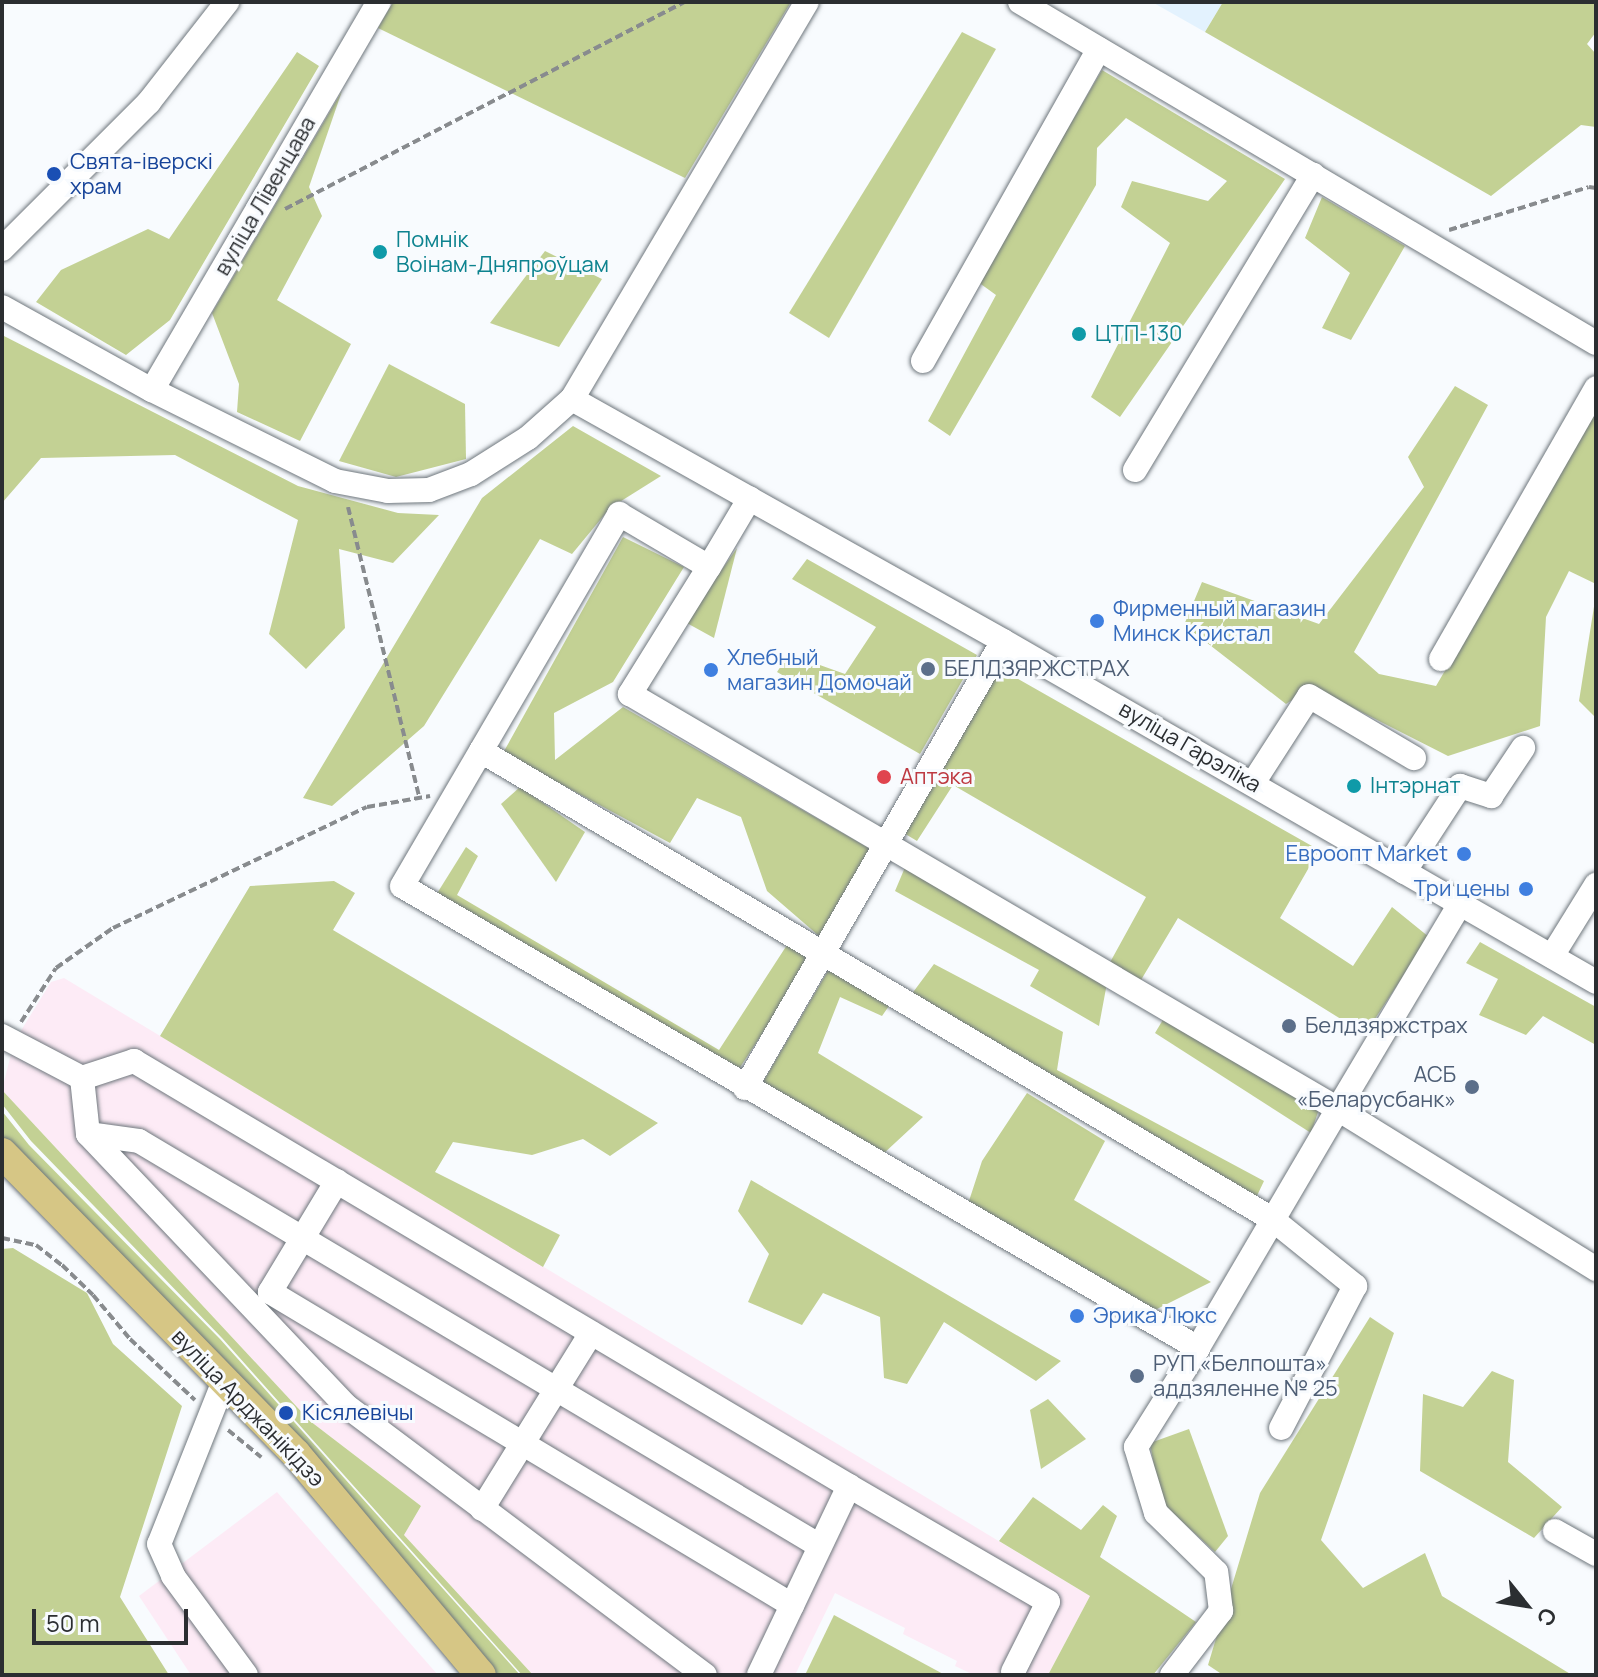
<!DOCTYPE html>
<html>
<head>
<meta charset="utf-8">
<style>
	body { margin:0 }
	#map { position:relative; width:1598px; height:1677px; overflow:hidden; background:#f8fbfe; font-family:Manrope,sans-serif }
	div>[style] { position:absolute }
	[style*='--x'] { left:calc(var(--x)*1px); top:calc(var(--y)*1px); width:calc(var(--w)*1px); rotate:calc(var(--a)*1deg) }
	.built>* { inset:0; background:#e3f2fe }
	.industrial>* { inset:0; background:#fdebf6 }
	.green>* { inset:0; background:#c3d194 }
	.path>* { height:4px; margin-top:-2px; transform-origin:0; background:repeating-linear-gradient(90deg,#888b8e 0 8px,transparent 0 12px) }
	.roads { filter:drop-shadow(0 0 2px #6f777d) drop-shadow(0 0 2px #6f777d) }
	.minor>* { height:24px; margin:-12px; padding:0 12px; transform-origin:12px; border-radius:12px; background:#fff }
	.major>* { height:30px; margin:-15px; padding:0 15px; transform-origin:15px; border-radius:15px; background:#d6c685 }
	.dots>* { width:22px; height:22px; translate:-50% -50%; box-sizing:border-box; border:4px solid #f8fbfe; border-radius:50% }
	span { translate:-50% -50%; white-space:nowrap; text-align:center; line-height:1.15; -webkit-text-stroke:6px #f8fbfe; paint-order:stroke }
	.transit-label { font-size:22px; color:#164399 }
	.left { translate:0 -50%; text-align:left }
	.street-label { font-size:22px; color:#2b2e31 }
	.culture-label { font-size:22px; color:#0d838f }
	.shop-label { font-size:22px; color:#366cbe }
	.right { translate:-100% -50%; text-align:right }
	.service-label { font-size:22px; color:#4e5e75 }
	.health-label { font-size:22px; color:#be3a42 }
	.frame { position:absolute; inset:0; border:4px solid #2b2e31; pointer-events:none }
	.north { position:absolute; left:1486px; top:1565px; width:80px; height:80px; -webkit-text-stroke:6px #f8fbfe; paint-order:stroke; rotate:120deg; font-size:22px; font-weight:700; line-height:32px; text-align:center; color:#2b2e31 }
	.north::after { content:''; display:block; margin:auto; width:28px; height:36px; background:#2b2e31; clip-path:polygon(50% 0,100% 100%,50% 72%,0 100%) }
	.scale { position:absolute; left:32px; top:1609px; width:156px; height:36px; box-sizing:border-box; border:4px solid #2b2e31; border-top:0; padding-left:10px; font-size:24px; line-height:28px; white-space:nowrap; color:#2b2e31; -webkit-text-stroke:6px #f8fbfe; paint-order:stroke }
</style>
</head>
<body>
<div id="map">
	<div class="built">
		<div style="clip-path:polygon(1152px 2px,1223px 2px,1205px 32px)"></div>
	</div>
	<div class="industrial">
		<div style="clip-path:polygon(64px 978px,1090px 1596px,1048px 1675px,974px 1675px,955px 1666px,957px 1661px,903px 1634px,905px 1628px,835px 1593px,795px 1675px,533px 1675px,404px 1535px,421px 1506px,310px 1421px,2px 1090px,14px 1042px,51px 982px)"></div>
		<div style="clip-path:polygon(277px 1492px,438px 1675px,191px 1675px,139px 1596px)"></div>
	</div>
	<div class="green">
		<div style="clip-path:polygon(393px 2px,791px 2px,685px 178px,378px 28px)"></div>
		<div style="clip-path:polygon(1223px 2px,1596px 2px,1596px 32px,1587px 44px,1596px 54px,1596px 127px,1581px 125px,1491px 196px,1205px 32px)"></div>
		<div style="clip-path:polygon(962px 32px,996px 49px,829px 338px,789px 313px)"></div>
		<div style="clip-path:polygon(297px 52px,319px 66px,170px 320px,126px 355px,36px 302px,61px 270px,148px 229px,169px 239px)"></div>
		<div style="clip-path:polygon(1102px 70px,1285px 179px,1120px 417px,1091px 397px,1170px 243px,1121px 207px,1132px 181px,1208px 201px,1227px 181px,1126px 118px,1097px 148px,1096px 185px,950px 436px,928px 421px,996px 295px,978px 282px)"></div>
		<div style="clip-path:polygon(342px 91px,309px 187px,322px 216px,277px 300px,351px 344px,300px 441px,237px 412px,239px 384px,212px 313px)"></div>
		<div style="clip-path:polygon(1322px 197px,1405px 246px,1351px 340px,1322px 328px,1350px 273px,1305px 238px)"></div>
		<div style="clip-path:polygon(545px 251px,602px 279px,559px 347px,490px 323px)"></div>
		<div style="clip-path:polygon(2px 335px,298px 486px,398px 513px,439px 515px,393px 563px,339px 549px,345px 628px,306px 669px,269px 634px,298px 520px,175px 455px,41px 458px,2px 503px)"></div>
		<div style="clip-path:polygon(389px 364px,465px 404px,466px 459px,396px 477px,339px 461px)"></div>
		<div style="clip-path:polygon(1455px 386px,1488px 405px,1354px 652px,1379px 674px,1436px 686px,1596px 412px,1596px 584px,1569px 571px,1546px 617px,1540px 726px,1448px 756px,1312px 687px,1286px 704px,1184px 625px,1202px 582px,1319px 624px,1424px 487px,1408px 457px)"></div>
		<div style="clip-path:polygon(573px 426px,661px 476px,610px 508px,572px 554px,540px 539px,424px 726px,332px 806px,303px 798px,482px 498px)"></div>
		<div style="clip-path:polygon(623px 537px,684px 567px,613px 682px,554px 713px,555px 760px,623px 707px,872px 850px,819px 936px,767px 891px,741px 817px,697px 798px,670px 843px,503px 753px)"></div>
		<div style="clip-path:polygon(737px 548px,714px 638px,685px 622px)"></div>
		<div style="clip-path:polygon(807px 559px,977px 655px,920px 754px,777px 672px,789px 654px,845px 674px,876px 627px,792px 579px)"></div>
		<div style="clip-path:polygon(1596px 594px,1596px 718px,1579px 701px)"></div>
		<div style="clip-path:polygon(997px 667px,1319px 850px,1280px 918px,1353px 966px,1392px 907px,1429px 937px,1365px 1034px,1178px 918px,1141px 980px,1108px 966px,1146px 897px,953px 785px,917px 841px,902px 832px)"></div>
		<div style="clip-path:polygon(520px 787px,585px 832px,556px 882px,501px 804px)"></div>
		<div style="clip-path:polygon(466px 847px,478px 856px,457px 895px,719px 1050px,787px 945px,812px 958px,737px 1072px,436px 895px)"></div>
		<div style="clip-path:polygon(906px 865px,1107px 983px,1099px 1026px,1030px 986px,1039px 970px,895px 891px)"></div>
		<div style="clip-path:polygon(334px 881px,355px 893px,333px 930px,658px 1123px,610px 1156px,583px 1139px,532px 1155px,453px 1142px,435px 1172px,560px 1235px,543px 1267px,160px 1036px,250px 886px)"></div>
		<div style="clip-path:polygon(1480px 942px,1596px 1007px,1596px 1045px,1543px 1016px,1526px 1035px,1479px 1015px,1498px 979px,1466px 963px)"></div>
		<div style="clip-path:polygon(934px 964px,1063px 1032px,1057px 1070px,1264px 1181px,1255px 1200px,911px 995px)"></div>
		<div style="clip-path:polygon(829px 969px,891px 1003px,882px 1016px,840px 997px,818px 1053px,923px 1117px,882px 1155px,763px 1082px)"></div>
		<div style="clip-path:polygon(1164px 1018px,1319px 1109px,1311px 1133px,1155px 1033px)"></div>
		<div style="clip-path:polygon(2px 1090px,310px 1421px,421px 1506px,404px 1535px,533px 1675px,522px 1675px,222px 1338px,31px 1141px,2px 1104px)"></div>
		<div style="clip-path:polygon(1027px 1093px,1105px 1141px,1074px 1200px,1211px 1282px,1153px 1311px,968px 1204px,982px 1161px)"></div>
		<div style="clip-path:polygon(2px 1111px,29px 1145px,220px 1339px,520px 1675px,481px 1675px,2px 1153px)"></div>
		<div style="clip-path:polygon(751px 1180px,1061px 1361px,1036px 1381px,944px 1322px,907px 1384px,884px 1378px,880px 1317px,823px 1293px,802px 1325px,748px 1302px,769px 1254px,738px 1211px)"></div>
		<div style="clip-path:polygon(13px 1248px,87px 1293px,113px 1344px,182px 1406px,120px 1597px,169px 1675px,2px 1675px,2px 1249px)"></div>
		<div style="clip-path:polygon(1370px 1317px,1394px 1333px,1321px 1540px,1363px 1588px,1425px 1553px,1442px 1596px,1572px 1675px,1223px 1675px,1208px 1665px,1260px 1493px)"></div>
		<div style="clip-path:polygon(1492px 1371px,1514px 1380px,1508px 1462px,1562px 1507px,1534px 1538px,1420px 1471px,1423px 1394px,1463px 1407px)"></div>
		<div style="clip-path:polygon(1048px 1399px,1086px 1439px,1041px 1469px,1030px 1410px)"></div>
		<div style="clip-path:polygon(1189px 1429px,1228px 1536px,1215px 1552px,1160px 1501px,1150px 1443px)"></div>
		<div style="clip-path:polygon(1033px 1497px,1081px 1530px,1103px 1505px,1117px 1516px,1100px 1557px,1196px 1622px,1153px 1675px,1048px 1675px,1090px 1596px,999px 1541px)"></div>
		<div style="clip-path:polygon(834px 1615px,945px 1675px,805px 1675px)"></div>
	</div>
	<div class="path">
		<div style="--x:285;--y:209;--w:449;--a:-27.4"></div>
		<div style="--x:1449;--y:230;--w:146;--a:-17.1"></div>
		<div style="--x:1589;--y:187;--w:7;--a:8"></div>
		<div style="--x:348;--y:507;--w:299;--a:76.2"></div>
		<div style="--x:21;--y:1022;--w:64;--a:-57.1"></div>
		<div style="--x:56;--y:968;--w:70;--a:-35.1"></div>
		<div style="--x:113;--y:928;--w:281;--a:-25.5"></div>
		<div style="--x:367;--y:807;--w:64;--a:-9.9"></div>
		<div style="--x:2;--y:1238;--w:35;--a:12"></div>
		<div style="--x:36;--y:1245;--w:33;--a:38"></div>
		<div style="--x:62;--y:1265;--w:43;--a:44.1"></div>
		<div style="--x:93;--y:1295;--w:57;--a:49.9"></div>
		<div style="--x:130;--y:1339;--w:89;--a:43.2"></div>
		<div style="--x:228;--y:1430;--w:43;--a:39.3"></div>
	</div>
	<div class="roads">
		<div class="minor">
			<div style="--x:1020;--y:2;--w:669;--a:30.63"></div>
			<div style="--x:2;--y:249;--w:208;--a:-45"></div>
			<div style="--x:149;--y:102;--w:127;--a:-52"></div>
			<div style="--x:2;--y:307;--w:171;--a:29"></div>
			<div style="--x:152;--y:390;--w:204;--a:26.4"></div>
			<div style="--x:335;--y:481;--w:54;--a:10.7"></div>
			<div style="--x:388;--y:491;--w:41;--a:-1.4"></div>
			<div style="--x:429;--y:490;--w:45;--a:-20.9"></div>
			<div style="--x:471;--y:474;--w:67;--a:-32.3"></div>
			<div style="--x:528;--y:438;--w:59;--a:-41.6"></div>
			<div style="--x:572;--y:399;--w:461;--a:-59.4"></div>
			<div style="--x:923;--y:361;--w:358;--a:-60.6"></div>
			<div style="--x:152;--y:390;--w:450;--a:-59.7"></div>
			<div style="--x:572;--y:399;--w:494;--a:29.3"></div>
			<div style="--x:1003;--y:641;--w:684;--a:29.9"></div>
			<div style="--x:1135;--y:470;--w:345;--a:-58.9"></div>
			<div style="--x:619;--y:514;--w:104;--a:30.5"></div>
			<div style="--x:709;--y:567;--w:150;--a:121.9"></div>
			<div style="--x:630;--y:694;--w:821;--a:30.38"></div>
			<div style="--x:1338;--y:1109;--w:277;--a:120.4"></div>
			<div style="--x:1198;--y:1348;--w:920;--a:-149.87"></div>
			<div style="--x:402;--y:886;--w:431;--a:-59.7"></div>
			<div style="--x:709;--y:567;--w:80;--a:-59.3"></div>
			<div style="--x:1441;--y:659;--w:312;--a:-60.2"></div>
			<div style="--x:481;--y:751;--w:919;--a:30.61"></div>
			<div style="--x:1272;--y:1219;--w:107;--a:38.9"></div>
			<div style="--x:1355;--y:1286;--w:160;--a:117.5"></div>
			<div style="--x:1253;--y:783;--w:103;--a:-57.2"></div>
			<div style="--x:1309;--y:696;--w:122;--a:30.6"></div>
			<div style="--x:1404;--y:872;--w:103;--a:-56.9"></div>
			<div style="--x:1460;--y:786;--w:33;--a:18"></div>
			<div style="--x:1491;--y:796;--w:58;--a:-56.3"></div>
			<div style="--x:1460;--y:904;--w:239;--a:120.8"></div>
			<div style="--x:1338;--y:1109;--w:304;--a:31.8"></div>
			<div style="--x:1552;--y:956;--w:84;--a:-58.2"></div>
			<div style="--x:2;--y:1036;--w:90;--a:27.7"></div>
			<div style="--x:82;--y:1078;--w:55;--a:-18.1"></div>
			<div style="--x:134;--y:1061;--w:832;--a:30.73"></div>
			<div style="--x:849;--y:1486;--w:209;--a:115.5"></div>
			<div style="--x:82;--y:1078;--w:56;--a:83.9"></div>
			<div style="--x:88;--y:1134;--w:373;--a:46.5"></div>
			<div style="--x:345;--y:1405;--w:450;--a:36.9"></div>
			<div style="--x:745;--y:1088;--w:516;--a:-60.01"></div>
			<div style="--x:88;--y:1134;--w:51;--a:7.8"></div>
			<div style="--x:139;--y:1141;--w:792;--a:30.74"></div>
			<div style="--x:337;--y:1181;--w:130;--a:121.1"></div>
			<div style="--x:270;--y:1292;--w:609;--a:30.95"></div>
			<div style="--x:224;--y:1381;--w:175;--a:111.7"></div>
			<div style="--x:159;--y:1544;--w:35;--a:66"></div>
			<div style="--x:173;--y:1576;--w:123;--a:53.6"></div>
			<div style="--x:849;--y:1486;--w:230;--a:30.2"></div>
			<div style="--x:1048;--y:1602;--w:78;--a:116.6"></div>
			<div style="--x:482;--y:1509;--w:207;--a:-58.2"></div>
			<div style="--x:1555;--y:1531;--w:47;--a:29.3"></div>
			<div style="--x:1172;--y:1675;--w:81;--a:-52.6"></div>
			<div style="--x:1221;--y:1611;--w:39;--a:-97"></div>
			<div style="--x:1216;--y:1572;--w:84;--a:-135.5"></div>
			<div style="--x:1156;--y:1513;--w:69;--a:-106.9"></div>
			<div style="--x:1136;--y:1447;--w:117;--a:-57.9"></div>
		</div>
		<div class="major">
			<div style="--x:2;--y:1153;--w:421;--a:45.7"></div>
			<div style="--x:296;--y:1454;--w:288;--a:50.1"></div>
		</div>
	</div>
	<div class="dots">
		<div style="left:54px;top:174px;background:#1a4fb4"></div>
		<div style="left:380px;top:252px;background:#0f9aa8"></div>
		<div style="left:1079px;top:334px;background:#0f9aa8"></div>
		<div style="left:1097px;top:621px;background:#3f7fe0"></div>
		<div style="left:928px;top:669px;background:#5c6f8a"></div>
		<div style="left:711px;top:670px;background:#3f7fe0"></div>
		<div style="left:884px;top:777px;background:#e0444e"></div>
		<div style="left:1354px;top:786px;background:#0f9aa8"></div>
		<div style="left:1464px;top:854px;background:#3f7fe0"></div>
		<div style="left:1526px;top:889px;background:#3f7fe0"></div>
		<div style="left:1289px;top:1026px;background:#5c6f8a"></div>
		<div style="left:1472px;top:1087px;background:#5c6f8a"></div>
		<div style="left:1077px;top:1316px;background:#3f7fe0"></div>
		<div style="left:1137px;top:1376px;background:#5c6f8a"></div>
		<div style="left:286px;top:1413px;background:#1a4fb4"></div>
	</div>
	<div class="transit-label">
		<span class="left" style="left:70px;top:174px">Свята-іверскі<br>храм</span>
		<span class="left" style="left:302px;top:1413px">Кісялевічы</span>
	</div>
	<div class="street-label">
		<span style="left:265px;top:196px;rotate:-60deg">вуліца Лівенцава</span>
		<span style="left:1190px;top:747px;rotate:30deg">вуліца Гарэліка</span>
		<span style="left:248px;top:1408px;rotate:46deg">вуліца Арджанікідзэ</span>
	</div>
	<div class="culture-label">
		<span class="left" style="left:396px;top:252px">Помнік<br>Воінам-Дняпроўцам</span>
		<span class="left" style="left:1095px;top:334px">ЦТП-130</span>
		<span class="left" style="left:1370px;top:786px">Інтэрнат</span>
	</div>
	<div class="shop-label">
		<span class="left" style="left:1113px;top:621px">Фирменный магазин<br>Минск Кристал</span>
		<span class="left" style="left:727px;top:670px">Хлебный<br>магазин Домочай</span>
		<span class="right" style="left:1448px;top:854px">Евроопт Market</span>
		<span class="right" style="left:1510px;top:889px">Три цены</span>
		<span class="left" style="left:1093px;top:1316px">Эрика Люкс</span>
	</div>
	<div class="service-label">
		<span class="left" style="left:944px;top:669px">БЕЛДЗЯРЖСТРАХ</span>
		<span class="left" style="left:1305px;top:1026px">Белдзяржстрах</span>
		<span class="right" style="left:1456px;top:1087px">АСБ<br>«Беларусбанк»</span>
		<span class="left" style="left:1153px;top:1376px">РУП «Белпошта»<br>аддзяленне № 25</span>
	</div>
	<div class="health-label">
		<span class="left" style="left:900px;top:777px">Аптэка</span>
	</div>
	<div class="frame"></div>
	<div class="north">С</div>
	<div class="scale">50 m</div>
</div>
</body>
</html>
